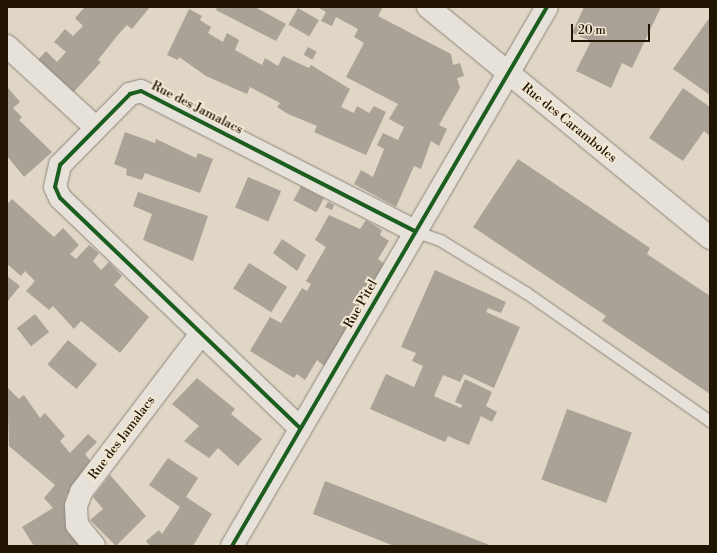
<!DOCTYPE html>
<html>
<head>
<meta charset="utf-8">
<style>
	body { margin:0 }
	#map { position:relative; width:717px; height:553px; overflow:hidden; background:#e0d6c6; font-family:"Libre Bodoni",serif }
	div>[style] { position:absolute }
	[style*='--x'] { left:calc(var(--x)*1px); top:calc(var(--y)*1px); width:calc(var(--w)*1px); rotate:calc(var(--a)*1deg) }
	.building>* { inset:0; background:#aaa297; transform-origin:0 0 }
	.roads { filter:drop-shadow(0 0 1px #8d867a) drop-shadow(0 0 1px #8d867a) }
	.service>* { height:11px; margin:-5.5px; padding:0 5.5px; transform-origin:5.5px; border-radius:5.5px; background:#e6e2da }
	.minor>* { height:22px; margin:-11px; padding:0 11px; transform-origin:11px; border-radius:11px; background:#e6e2da }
	.cycleway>* { height:4px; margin:-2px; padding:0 2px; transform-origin:2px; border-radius:2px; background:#1b5e20 }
	span { translate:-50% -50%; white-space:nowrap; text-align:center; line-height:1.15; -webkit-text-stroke:4px #f1e7d3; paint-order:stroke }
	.street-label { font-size:13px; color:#221403 }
	.frame { position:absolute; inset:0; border:8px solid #221403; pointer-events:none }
	.scale { position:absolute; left:571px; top:24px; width:79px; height:18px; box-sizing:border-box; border:2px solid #221403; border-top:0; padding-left:5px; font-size:12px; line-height:14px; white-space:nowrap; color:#221403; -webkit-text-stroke:3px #f1e7d3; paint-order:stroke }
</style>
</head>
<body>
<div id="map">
	<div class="building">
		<div style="clip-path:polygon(85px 7px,150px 7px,132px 29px,127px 25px,117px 36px,98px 60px,101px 62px,71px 95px,36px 62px,46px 51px,57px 62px,66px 52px,54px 42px,65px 29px,73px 36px,83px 26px,75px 18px)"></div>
		<div style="clip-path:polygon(217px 7px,255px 7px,286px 24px,276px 41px,216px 10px)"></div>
		<div style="clip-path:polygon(317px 7px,383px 7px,378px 16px,451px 54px,453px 65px,460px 63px,464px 76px,457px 78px,460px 88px,439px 125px,447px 129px,439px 146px,431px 141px,421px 169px,414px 166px,396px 207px,354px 184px,361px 170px,373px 177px,384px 149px,377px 145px,383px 133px,398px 140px,404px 127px,389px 119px,398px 104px,346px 77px,364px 43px,354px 37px,358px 29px,336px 17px,332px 26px,321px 21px,326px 12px)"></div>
		<div style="clip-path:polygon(584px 7px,661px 7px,632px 68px,622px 63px,611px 88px,576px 71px,591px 41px,572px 33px)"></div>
		<div style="left:298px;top:8px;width:24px;height:19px;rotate:30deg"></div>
		<div style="clip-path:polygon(189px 9px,202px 16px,200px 20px,211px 27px,208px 33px,223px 42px,227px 33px,239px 40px,235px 50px,262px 65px,265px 58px,278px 66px,283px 56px,309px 68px,311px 65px,350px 89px,341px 107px,354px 113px,357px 106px,369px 113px,374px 106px,386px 112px,366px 155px,314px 132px,317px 126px,288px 114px,277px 107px,280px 103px,250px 87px,247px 94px,206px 76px,179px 57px,178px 60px,167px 55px)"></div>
		<div style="clip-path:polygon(710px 17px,710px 95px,673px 69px)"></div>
		<div style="left:308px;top:47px;width:10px;height:9px;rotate:29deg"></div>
		<div style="clip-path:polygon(8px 88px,20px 102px,13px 108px,22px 117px,19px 120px,52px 152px,24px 177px,7px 156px)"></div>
		<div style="clip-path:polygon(683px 88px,710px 107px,710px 136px,704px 131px,683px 161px,649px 138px)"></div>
		<div style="clip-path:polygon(125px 132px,155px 143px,156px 139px,196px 158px,198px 153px,213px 159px,200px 193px,145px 173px,142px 180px,126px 175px,127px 169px,114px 164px)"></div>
		<div style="clip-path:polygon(518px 159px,650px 248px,647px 254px,710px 296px,710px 394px,602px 321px,606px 316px,473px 227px)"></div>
		<div style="left:248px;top:177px;width:36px;height:33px;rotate:23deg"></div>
		<div style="left:301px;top:186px;width:26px;height:16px;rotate:28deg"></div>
		<div style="clip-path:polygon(138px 192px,208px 216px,193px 261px,143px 240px,152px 214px,133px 206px)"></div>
		<div style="clip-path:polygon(12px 199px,54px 237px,63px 228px,79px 245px,70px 254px,76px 259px,89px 245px,99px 253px,93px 261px,101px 270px,109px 262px,122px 276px,114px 285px,149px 317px,120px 353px,81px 321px,74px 329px,53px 306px,49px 310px,26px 291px,35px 281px,25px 271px,21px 276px,7px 264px,7px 204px)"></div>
		<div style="clip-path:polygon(328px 202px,334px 205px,332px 210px,325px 207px)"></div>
		<div style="clip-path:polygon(329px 215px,360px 229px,366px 220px,382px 230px,380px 235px,389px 241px,378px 259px,386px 265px,324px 366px,317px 360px,305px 380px,297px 374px,294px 378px,250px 351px,270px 317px,281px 323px,302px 288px,307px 291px,311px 284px,306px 281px,326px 247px,315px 240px)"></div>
		<div style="clip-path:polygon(282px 239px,306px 255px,297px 271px,273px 253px)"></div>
		<div style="left:249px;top:263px;width:45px;height:30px;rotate:32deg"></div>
		<div style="clip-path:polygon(435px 270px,506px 302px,501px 313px,488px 308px,486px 312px,520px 327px,494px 388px,464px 374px,460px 382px,443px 375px,434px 396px,461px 408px,462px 405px,455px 402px,465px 379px,492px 392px,486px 406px,497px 412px,492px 422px,481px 416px,469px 445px,448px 436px,445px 442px,370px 409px,386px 374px,414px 387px,423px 366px,412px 361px,416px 353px,401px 347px)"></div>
		<div style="clip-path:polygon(7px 276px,20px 286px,7px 302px)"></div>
		<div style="left:35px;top:314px;width:23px;height:23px;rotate:52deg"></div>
		<div style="left:68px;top:340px;width:38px;height:32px;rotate:40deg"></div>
		<div style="clip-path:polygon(197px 378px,235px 409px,231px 414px,262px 439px,238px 466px,218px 448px,209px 458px,184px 441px,199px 426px,172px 404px)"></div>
		<div style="clip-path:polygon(7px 387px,19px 399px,24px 395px,40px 418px,45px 413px,65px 436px,60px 441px,70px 453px,88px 434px,97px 442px,85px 454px,95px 467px,90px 474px,66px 496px,65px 521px,79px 544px,76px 546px,34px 546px,22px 527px,53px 508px,44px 498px,55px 485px,9px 446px)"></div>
		<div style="left:567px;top:409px;width:69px;height:75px;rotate:20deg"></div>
		<div style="clip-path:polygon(168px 458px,198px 478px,186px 497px,212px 514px,193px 546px,150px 546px,146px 541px,159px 530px,162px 534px,180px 507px,149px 485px)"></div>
		<div style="clip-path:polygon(110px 475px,146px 516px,116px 546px,90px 520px,103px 509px,93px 497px)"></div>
		<div style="clip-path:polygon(325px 481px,492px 546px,394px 546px,313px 514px)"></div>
	</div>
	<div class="roads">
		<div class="service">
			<div style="--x:414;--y:231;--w:28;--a:19"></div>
			<div style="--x:440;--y:240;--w:100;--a:31.5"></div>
			<div style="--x:525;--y:292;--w:226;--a:34.9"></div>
		</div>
		<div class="minor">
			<div style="--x:428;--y:7;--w:365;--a:39.3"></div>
			<div style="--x:7;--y:46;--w:120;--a:42.6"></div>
			<div style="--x:300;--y:428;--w:332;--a:-136.2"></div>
			<div style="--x:60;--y:198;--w:12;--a:-114"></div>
			<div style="--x:55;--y:187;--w:23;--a:-77"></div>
			<div style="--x:60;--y:165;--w:100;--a:-45.4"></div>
			<div style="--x:130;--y:94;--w:11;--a:-15"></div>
			<div style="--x:141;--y:91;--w:307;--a:27.1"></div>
			<div style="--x:94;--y:546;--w:27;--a:-129"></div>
			<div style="--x:77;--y:525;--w:19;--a:-93"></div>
			<div style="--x:76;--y:506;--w:15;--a:-70"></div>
			<div style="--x:81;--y:492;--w:197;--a:-52.8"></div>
			<div style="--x:232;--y:546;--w:624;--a:-59.7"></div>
		</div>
	</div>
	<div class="cycleway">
		<div style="--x:300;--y:428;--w:332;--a:-136.2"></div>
		<div style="--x:60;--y:198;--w:12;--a:-114"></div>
		<div style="--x:55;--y:187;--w:23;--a:-77"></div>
		<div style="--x:60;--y:165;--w:100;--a:-45.4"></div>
		<div style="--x:130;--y:94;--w:11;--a:-15"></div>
		<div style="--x:141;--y:91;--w:307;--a:27.1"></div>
		<div style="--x:232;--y:546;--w:624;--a:-59.7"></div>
	</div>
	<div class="street-label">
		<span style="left:197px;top:108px;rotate:27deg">Rue des Jamalacs</span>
		<span style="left:569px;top:123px;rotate:39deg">Rue des Caramboles</span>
		<span style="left:361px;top:304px;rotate:-60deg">Rue Pitel</span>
		<span style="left:122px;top:438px;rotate:-53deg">Rue des Jamalacs</span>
	</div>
	<div class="frame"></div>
	<div class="scale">20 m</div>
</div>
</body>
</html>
